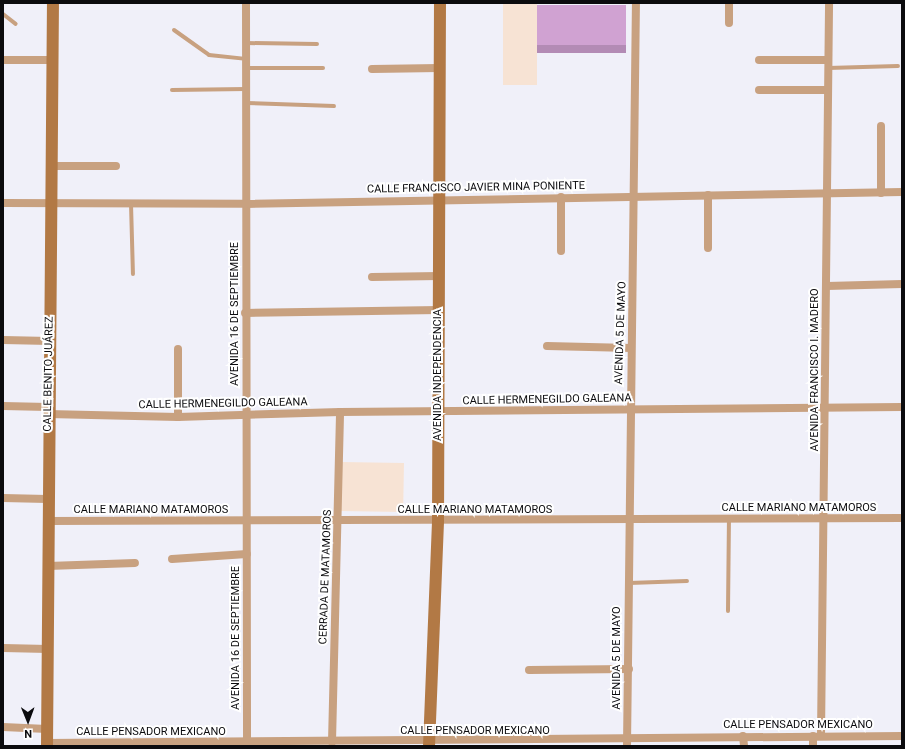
<!DOCTYPE html>
<html>
<head>
<meta charset="utf-8">
<style>
	body { margin:0 }
	#map { position:relative; width:905px; height:749px; overflow:hidden; background:#f0f0f9; font-family:Roboto,sans-serif }
	div>[style] { position:absolute }
	[style*='--x'] { left:calc(var(--x)*1px); top:calc(var(--y)*1px); width:calc(var(--w)*1px); rotate:calc(var(--a)*1deg) }
	.education>* { inset:0; background:#f7e3d4; transform-origin:0 0 }
	.service>* { height:4px; margin:-2px; padding:0 2px; transform-origin:2px; border-radius:2px; background:#c8a180 }
	.minor>* { height:8px; margin:-4px; padding:0 4px; transform-origin:4px; border-radius:4px; background:#c8a180 }
	.secondary>* { height:12px; margin:-6px; padding:0 6px; transform-origin:6px; border-radius:6px; background:#b27945 }
	.wall>* { inset:0; background:#b38bb5; transform-origin:0 0 }
	.building>* { inset:0; background:#d0a2d2; transform-origin:0 0 }
	span { translate:-50% -50%; white-space:nowrap; text-align:center; line-height:1.15; -webkit-text-stroke:4px #fff; paint-order:stroke }
	.street-label { font-size:11px; color:#0b0b0e }
	.frame { position:absolute; inset:0; border:4px solid #0b0b0e; pointer-events:none }
	.north { position:absolute; left:8px; top:701px; width:40px; height:40px; -webkit-text-stroke:3px #fff; paint-order:stroke; rotate:179deg; font-size:11px; font-weight:700; line-height:16px; text-align:center; color:#0b0b0e }
	.north::after { content:''; display:block; margin:auto; width:14px; height:18px; background:#0b0b0e; clip-path:polygon(50% 0,100% 100%,50% 72%,0 100%) }
</style>
</head>
<body>
<div id="map">
	<div class="education">
		<div style="left:503px;top:3px;width:34px;height:82px"></div>
		<div style="left:341px;top:462px;width:63px;height:49px;rotate:1deg"></div>
	</div>
	<div class="service">
		<div style="--x:3;--y:14;--w:16;--a:38"></div>
		<div style="--x:174;--y:30;--w:43;--a:35.5"></div>
		<div style="--x:209;--y:55;--w:37;--a:6"></div>
		<div style="--x:246;--y:43;--w:71;--a:0.8"></div>
		<div style="--x:246;--y:68;--w:77;--a:0"></div>
		<div style="--x:828;--y:68;--w:70;--a:-1.6"></div>
		<div style="--x:172;--y:90;--w:74;--a:-0.8"></div>
		<div style="--x:246;--y:103;--w:88;--a:2"></div>
		<div style="--x:131;--y:204;--w:70;--a:88.4"></div>
		<div style="--x:629;--y:583;--w:58;--a:-2"></div>
		<div style="--x:728;--y:611;--w:92;--a:-89.4"></div>
	</div>
	<div class="minor">
		<div style="--x:246;--y:3;--w:743;--a:89.92"></div>
		<div style="--x:729;--y:3;--w:20;--a:90"></div>
		<div style="--x:3;--y:60;--w:49;--a:0"></div>
		<div style="--x:759;--y:60;--w:69;--a:0"></div>
		<div style="--x:372;--y:69;--w:67;--a:-0.9"></div>
		<div style="--x:759;--y:90;--w:69;--a:0"></div>
		<div style="--x:881;--y:126;--w:67;--a:90"></div>
		<div style="--x:51;--y:166;--w:65;--a:0"></div>
		<div style="--x:708;--y:195;--w:53;--a:90"></div>
		<div style="--x:561;--y:197;--w:54;--a:90"></div>
		<div style="--x:3;--y:203;--w:243;--a:0.2"></div>
		<div style="--x:246;--y:204;--w:656;--a:-1.05"></div>
		<div style="--x:372;--y:277;--w:67;--a:-0.9"></div>
		<div style="--x:827;--y:286;--w:75;--a:-1.5"></div>
		<div style="--x:245;--y:313;--w:194;--a:-0.9"></div>
		<div style="--x:3;--y:340;--w:47;--a:1.2"></div>
		<div style="--x:547;--y:346;--w:84;--a:1.4"></div>
		<div style="--x:3;--y:406;--w:45;--a:1.3"></div>
		<div style="--x:48;--y:414;--w:130;--a:1.3"></div>
		<div style="--x:178;--y:417;--w:162;--a:-1.8"></div>
		<div style="--x:340;--y:412;--w:562;--a:-0.51"></div>
		<div style="--x:178;--y:417;--w:68;--a:-90"></div>
		<div style="--x:3;--y:498;--w:44;--a:1.3"></div>
		<div style="--x:48;--y:521;--w:854;--a:-0.2"></div>
		<div style="--x:172;--y:559;--w:75;--a:-3.8"></div>
		<div style="--x:48;--y:566;--w:87;--a:-2"></div>
		<div style="--x:3;--y:648;--w:45;--a:1.3"></div>
		<div style="--x:529;--y:670;--w:100;--a:-0.6"></div>
		<div style="--x:3;--y:727;--w:44;--a:2.6"></div>
		<div style="--x:743;--y:736;--w:10;--a:84"></div>
		<div style="--x:821;--y:736;--w:733;--a:-89.37"></div>
		<div style="--x:332;--y:742;--w:330;--a:-88.6"></div>
		<div style="--x:47;--y:743;--w:855;--a:-0.47"></div>
		<div style="--x:627;--y:746;--w:743;--a:-89.31"></div>
		<div style="--x:813;--y:746;--w:10;--a:-90"></div>
	</div>
	<div class="secondary">
		<div style="--x:47;--y:746;--w:743;--a:-89.54"></div>
		<div style="--x:429;--y:746;--w:225;--a:-87.7"></div>
		<div style="--x:438;--y:521;--w:518;--a:-89.78"></div>
	</div>
	<div class="wall">
		<div style="left:626px;top:5px;width:48px;height:89px;rotate:90deg"></div>
	</div>
	<div class="building">
		<div style="left:626px;top:5px;width:40px;height:89px;rotate:90deg"></div>
	</div>
	<div class="street-label">
		<span style="left:476px;top:188px;rotate:-1deg">CALLE FRANCISCO JAVIER MINA PONIENTE</span>
		<span style="left:235px;top:314px;rotate:-90deg">AVENIDA 16 DE SEPTIEMBRE</span>
		<span style="left:621px;top:333px;rotate:-88deg">AVENIDA 5 DE MAYO</span>
		<span style="left:815px;top:370px;rotate:-90deg">AVENIDA FRANCISCO I. MADERO</span>
		<span style="left:49px;top:374px;rotate:-89deg">CALLE BENITO JUÁREZ</span>
		<span style="left:438px;top:375px;rotate:-90deg">AVENIDA INDEPENDENCIA</span>
		<span style="left:547px;top:400px;rotate:-1deg">CALLE HERMENEGILDO GALEANA</span>
		<span style="left:223px;top:404px;rotate:-1deg">CALLE HERMENEGILDO GALEANA</span>
		<span style="left:799px;top:508px">CALLE MARIANO MATAMOROS</span>
		<span style="left:151px;top:510px">CALLE MARIANO MATAMOROS</span>
		<span style="left:475px;top:510px">CALLE MARIANO MATAMOROS</span>
		<span style="left:326px;top:577px;rotate:-88deg">CERRADA DE MATAMOROS</span>
		<span style="left:236px;top:638px;rotate:-90deg">AVENIDA 16 DE SEPTIEMBRE</span>
		<span style="left:617px;top:658px;rotate:-90deg">AVENIDA 5 DE MAYO</span>
		<span style="left:798px;top:725px">CALLE PENSADOR MEXICANO</span>
		<span style="left:475px;top:731px">CALLE PENSADOR MEXICANO</span>
		<span style="left:151px;top:732px">CALLE PENSADOR MEXICANO</span>
	</div>
	<div class="frame"></div>
	<div class="north">N</div>
</div>
</body>
</html>
